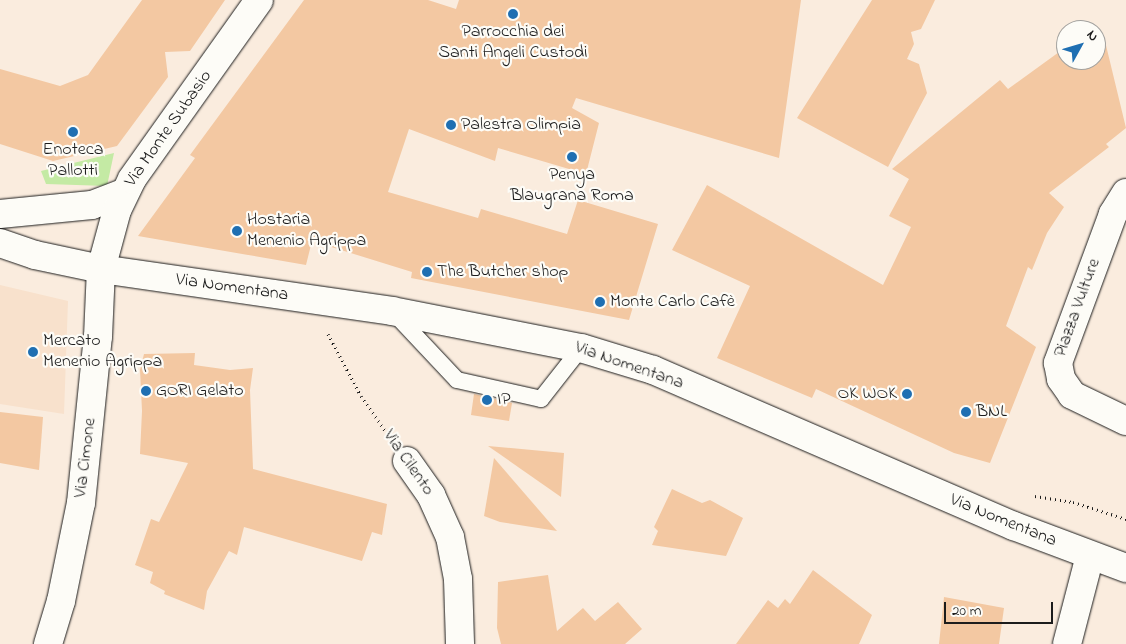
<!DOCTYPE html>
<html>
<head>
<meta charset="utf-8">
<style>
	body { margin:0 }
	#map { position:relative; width:1126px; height:644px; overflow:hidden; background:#faecde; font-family:"Indie Flower",sans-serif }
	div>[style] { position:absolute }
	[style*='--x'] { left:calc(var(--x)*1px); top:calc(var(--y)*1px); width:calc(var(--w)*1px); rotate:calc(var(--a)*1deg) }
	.built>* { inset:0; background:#f8e1cc }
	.green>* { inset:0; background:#c4eaa4 }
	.building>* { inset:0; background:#f3c8a2 }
	.path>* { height:3px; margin-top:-1.5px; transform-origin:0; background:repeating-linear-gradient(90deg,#1c1c1c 0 1px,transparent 0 5px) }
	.roads { filter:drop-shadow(0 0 1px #1c1c1c) drop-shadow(0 0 1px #1c1c1c) }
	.service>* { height:16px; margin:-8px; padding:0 8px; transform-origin:8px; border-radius:8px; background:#fdfcf7 }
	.minor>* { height:28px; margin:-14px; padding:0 14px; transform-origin:14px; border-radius:14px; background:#fdfcf7 }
	.secondary>* { height:28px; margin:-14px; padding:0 14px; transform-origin:14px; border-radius:14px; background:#fdfcf7 }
	.dots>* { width:14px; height:14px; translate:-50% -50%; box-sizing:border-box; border:2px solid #fdfcf7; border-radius:50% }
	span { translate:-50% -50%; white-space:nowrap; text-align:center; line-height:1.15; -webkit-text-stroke:4.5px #fdfcf7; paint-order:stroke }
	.poi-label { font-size:18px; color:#1c1c1c }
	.left { translate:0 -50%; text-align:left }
	.right { translate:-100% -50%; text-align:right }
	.street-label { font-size:18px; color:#1c1c1c }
	.north { position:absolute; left:1056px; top:20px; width:50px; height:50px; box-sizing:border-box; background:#fdfcf7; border:1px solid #a3a29f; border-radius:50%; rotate:51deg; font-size:14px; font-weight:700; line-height:20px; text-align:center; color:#1c1c1c }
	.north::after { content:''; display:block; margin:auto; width:18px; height:22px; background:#1f6fb2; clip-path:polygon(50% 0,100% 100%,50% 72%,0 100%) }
	.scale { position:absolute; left:944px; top:602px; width:109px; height:22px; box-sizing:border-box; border:2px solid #1c1c1c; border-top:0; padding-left:6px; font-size:15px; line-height:18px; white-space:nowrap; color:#1c1c1c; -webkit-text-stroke:4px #fdfcf7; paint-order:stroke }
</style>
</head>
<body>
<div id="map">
	<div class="built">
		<div style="clip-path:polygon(0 285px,68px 301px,64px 414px,0 404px)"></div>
	</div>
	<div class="green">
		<div style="clip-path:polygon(114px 153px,107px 186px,46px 184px,41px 171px)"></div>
	</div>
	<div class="building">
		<div style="clip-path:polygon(142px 0,225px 0,190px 51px,165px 52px,168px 77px,117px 146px,53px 161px,0 144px,0 69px,60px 86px,88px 75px)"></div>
		<div style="clip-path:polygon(304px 0,428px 0,456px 9px,459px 0,801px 0,779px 158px,576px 98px,572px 108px,599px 123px,586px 174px,498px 148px,495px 161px,409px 129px,388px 192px,478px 218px,481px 209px,567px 234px,578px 200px,658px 224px,629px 320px,411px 278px,412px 272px,312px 241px,306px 265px,138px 236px,195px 158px,190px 155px)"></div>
		<div style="clip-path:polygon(872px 0,935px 0,921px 29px,911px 32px,914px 44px,907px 59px,919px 64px,927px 93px,888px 167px,797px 118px)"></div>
		<div style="clip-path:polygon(1104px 37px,1126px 128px,1106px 144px,1109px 147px,1049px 193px,1064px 207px,1047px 233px,1032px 270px,1028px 267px,1006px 326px,1036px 347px,990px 463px,954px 453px,816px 389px,812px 398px,717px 358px,750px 286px,672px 250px,707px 185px,883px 285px,911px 227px,889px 216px,909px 179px,892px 169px,1000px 80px,1008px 89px,1066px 47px,1066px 60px,1096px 60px,1096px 39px)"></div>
		<div style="clip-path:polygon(195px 353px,194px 365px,230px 370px,253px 368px,250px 390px,253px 469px,387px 504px,382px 535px,372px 532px,362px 561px,244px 527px,237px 555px,229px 551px,207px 591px,204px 610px,164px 594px,165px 591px,150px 583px,153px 572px,135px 565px,151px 519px,159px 522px,188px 463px,140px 454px,142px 411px,140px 370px,144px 354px)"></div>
		<div style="clip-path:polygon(474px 394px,512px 403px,509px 421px,471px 415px)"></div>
		<div style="clip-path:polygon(0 412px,43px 417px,39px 470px,0 463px)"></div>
		<div style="clip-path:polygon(488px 446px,564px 453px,561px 497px)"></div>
		<div style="clip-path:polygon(494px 458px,557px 531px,500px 522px,484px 516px)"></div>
		<div style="clip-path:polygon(672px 489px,702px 503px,710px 500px,743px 518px,726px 556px,652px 545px,658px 531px,654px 527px)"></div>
		<div style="clip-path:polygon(813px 570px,872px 615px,859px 644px,736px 644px,768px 600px,778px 608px,785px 599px,790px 604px)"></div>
		<div style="clip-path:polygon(548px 575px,557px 631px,583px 608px,595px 621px,618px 602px,642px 629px,625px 644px,501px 644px,497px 628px,498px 582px)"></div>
		<div style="clip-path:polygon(944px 597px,1004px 608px,999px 644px,939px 644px)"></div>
	</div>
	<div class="path">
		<div style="--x:328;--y:334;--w:70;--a:62"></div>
		<div style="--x:361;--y:396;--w:49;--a:55"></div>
		<div style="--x:1035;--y:496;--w:38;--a:9"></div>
		<div style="--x:1073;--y:502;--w:56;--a:17.8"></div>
	</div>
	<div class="roads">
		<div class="service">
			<div style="--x:394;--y:313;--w:92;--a:46.8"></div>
			<div style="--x:457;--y:380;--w:86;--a:12.7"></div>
			<div style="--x:541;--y:399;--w:65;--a:-51.9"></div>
		</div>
		<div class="minor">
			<div style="--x:1126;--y:193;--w:25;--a:122"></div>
			<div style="--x:1113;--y:214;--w:159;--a:110.3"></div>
			<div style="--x:1058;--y:363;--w:16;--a:79"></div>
			<div style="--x:1061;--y:379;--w:19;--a:55"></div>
			<div style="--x:1072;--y:395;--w:60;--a:25.7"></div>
			<div style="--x:0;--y:214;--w:92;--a:-5.6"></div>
			<div style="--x:92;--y:205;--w:34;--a:-21"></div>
			<div style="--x:407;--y:461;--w:42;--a:54.8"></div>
			<div style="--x:431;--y:495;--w:46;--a:65.7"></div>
			<div style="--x:450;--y:537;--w:43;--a:79.2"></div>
			<div style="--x:458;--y:579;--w:65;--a:88.2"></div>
			<div style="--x:48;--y:644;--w:45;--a:-73.2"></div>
			<div style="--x:61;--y:601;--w:100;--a:-78.5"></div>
			<div style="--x:81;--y:503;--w:167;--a:-84.2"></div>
			<div style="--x:98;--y:337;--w:68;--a:-87.5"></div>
			<div style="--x:1067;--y:644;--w:91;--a:-75.4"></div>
		</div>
		<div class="secondary">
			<div style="--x:0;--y:243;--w:37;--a:19"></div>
			<div style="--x:35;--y:255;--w:67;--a:12"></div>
			<div style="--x:101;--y:269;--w:294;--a:8.2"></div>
			<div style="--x:392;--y:311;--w:193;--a:11.1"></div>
			<div style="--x:581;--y:348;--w:75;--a:17"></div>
			<div style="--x:653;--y:370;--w:393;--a:23.4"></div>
			<div style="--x:1014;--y:526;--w:120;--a:20.6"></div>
			<div style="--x:101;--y:269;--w:61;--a:-74.8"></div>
			<div style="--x:117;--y:210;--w:34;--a:-64"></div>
			<div style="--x:132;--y:179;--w:219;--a:-54.6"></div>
		</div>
	</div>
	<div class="dots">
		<div style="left:513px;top:14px;background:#1f6fb2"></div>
		<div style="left:451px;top:125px;background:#1f6fb2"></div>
		<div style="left:73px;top:132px;background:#1f6fb2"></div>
		<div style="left:572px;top:157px;background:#1f6fb2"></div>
		<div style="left:237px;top:231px;background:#1f6fb2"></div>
		<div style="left:427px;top:272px;background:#1f6fb2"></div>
		<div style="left:600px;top:302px;background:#1f6fb2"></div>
		<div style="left:33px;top:352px;background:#1f6fb2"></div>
		<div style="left:146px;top:391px;background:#1f6fb2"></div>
		<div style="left:907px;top:394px;background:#1f6fb2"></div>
		<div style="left:487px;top:400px;background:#1f6fb2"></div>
		<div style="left:966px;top:412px;background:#1f6fb2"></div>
	</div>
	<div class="poi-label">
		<span style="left:513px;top:43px">Parrocchia dei<br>Santi Angeli Custodi</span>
		<span class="left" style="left:461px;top:125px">Palestra Olimpia</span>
		<span style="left:73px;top:161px">Enoteca<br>Pallotti</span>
		<span style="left:572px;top:186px">Penya<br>Blaugrana Roma</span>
		<span class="left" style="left:247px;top:231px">Hostaria<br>Menenio Agrippa</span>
		<span class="left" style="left:437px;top:272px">The Butcher shop</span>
		<span class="left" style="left:610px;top:302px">Monte Carlo Cafè</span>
		<span class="left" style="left:43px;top:352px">Mercato<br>Menenio Agrippa</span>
		<span class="left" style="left:156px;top:391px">GORI Gelato</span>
		<span class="right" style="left:897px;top:394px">OK WOK</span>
		<span class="left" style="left:497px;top:400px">IP</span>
		<span class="left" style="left:976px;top:412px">BNL</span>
	</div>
	<div class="street-label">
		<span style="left:169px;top:129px;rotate:-55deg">Via Monte Subasio</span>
		<span style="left:232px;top:288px;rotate:8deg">Via Nomentana</span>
		<span style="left:1078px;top:308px;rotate:-70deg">Piazza Vulture</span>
		<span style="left:629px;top:366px;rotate:19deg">Via Nomentana</span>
		<span style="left:86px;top:458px;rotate:-83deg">Via Cimone</span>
		<span style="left:408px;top:463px;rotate:55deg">Via Cilento</span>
		<span style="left:1003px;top:521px;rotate:22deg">Via Nomentana</span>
	</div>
	<div class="north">N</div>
	<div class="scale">20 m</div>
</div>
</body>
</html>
